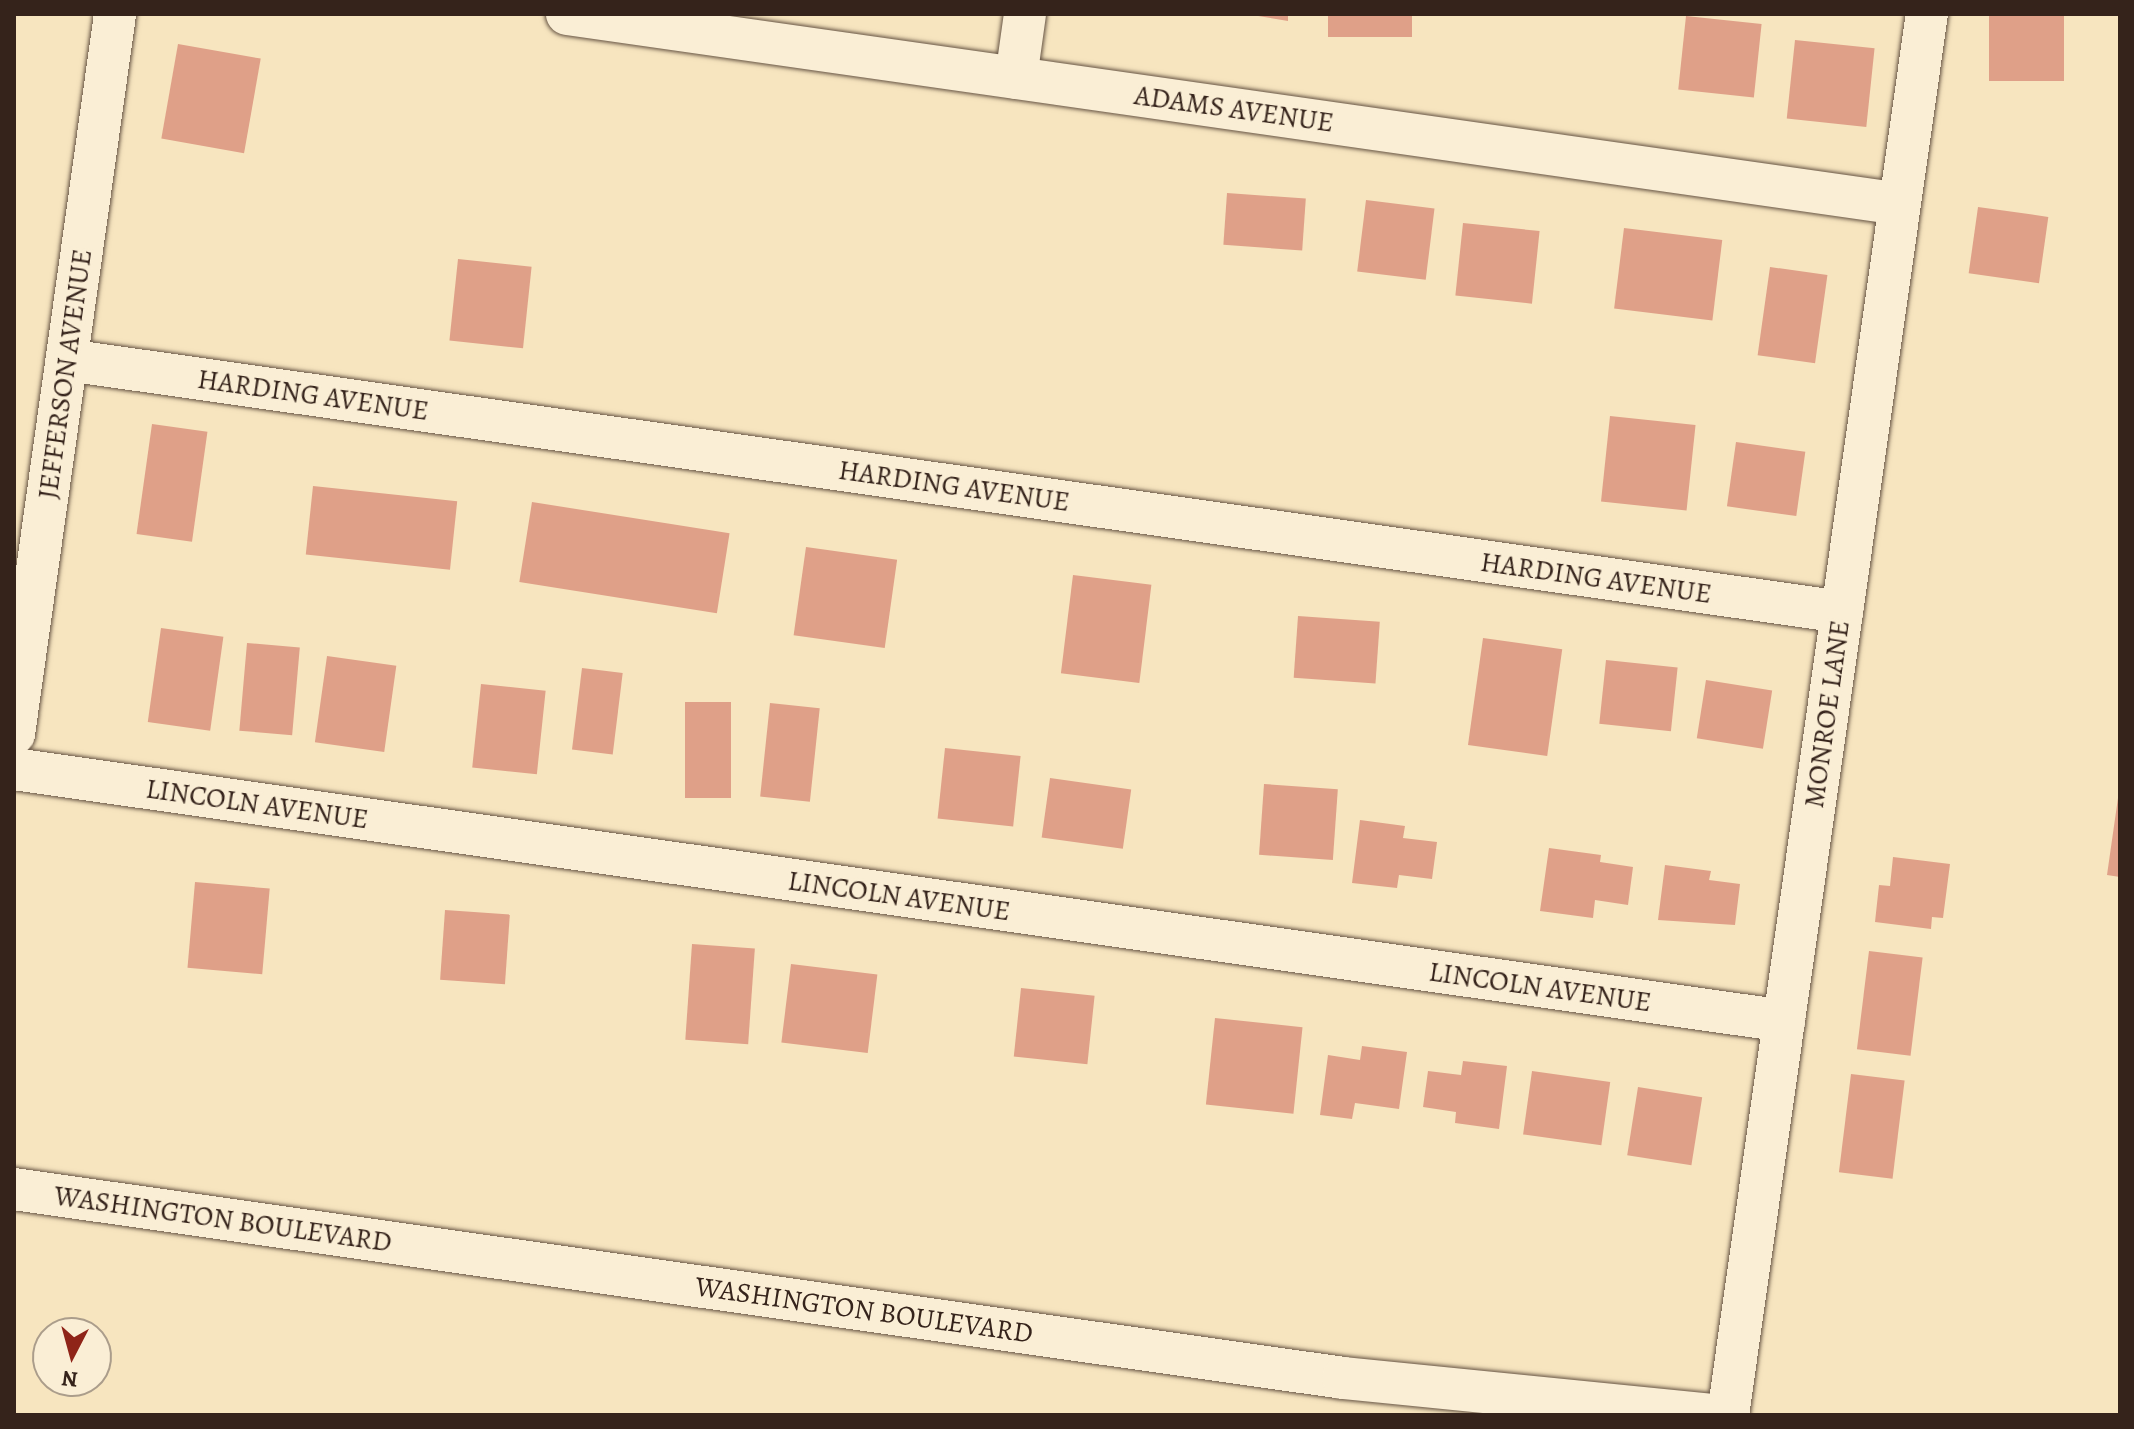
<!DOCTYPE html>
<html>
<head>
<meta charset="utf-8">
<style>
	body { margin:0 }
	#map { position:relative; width:2134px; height:1429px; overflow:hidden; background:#f7e5bf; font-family:Alegreya,serif }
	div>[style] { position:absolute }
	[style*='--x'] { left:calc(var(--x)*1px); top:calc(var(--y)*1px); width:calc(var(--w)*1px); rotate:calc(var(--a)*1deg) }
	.building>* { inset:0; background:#dfa088; transform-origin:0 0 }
	.roads { filter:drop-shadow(0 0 2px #665444) drop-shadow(0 0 2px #665444) }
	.minor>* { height:42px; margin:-21px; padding:0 21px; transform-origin:21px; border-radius:21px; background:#faeed5 }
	span { translate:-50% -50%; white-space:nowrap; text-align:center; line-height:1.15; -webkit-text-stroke:6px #faeed5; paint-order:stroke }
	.street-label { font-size:28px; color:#35231b }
	.frame { position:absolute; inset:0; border:16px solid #35231b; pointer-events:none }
	.north { position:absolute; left:32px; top:1317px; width:80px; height:80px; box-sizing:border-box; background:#faeed5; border:2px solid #ab9d8b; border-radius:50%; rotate:186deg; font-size:22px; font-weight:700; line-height:32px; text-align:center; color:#35231b }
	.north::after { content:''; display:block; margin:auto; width:28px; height:36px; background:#8f2418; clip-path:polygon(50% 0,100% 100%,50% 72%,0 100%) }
</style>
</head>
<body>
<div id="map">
	<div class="building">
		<div style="clip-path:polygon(1246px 14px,1288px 14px,1288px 21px)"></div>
		<div style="left:1328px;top:14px;width:84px;height:23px"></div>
		<div style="left:1989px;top:14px;width:75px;height:67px"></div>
		<div style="left:1686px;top:16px;width:76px;height:74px;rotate:6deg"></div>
		<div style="left:1795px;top:40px;width:80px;height:79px;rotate:6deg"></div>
		<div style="left:178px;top:44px;width:84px;height:96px;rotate:10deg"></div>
		<div style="left:1227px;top:193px;width:79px;height:52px;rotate:4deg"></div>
		<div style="left:1366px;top:200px;width:69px;height:72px;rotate:7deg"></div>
		<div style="left:1978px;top:207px;width:71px;height:67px;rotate:8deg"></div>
		<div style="left:1463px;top:223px;width:77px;height:73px;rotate:6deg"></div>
		<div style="left:1624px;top:228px;width:99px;height:81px;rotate:7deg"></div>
		<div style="left:458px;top:259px;width:74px;height:82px;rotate:6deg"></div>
		<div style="left:1770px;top:267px;width:58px;height:89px;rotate:8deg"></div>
		<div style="left:1610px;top:416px;width:86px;height:86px;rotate:6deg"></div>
		<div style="left:152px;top:424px;width:56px;height:111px;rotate:8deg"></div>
		<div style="left:1736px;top:442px;width:70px;height:65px;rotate:8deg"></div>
		<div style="left:313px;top:486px;width:145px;height:69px;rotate:6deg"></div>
		<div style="left:532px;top:502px;width:200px;height:81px;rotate:9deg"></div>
		<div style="left:806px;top:547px;width:92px;height:89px;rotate:8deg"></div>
		<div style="left:1073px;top:575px;width:79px;height:99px;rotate:7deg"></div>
		<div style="left:1298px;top:616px;width:82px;height:62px;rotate:4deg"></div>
		<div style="left:161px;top:628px;width:63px;height:95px;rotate:8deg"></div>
		<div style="left:1483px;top:638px;width:80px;height:108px;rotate:8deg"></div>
		<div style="left:247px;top:643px;width:53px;height:88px;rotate:5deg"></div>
		<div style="left:327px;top:656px;width:70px;height:87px;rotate:8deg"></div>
		<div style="left:1606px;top:660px;width:72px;height:64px;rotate:6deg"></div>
		<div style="left:582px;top:668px;width:41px;height:82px;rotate:7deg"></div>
		<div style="left:1706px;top:680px;width:67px;height:59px;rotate:9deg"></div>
		<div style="left:481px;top:684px;width:65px;height:84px;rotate:6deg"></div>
		<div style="left:685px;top:702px;width:46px;height:96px"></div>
		<div style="left:770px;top:703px;width:50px;height:94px;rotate:6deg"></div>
		<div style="left:945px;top:748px;width:76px;height:71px;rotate:6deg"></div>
		<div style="left:1050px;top:778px;width:82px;height:60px;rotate:8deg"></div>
		<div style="left:1264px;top:784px;width:74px;height:71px;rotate:4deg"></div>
		<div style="clip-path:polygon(2118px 798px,2120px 798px,2120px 877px,2107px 875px)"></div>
		<div style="clip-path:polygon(1360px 820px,1405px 826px,1403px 838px,1437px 842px,1432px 879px,1399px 875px,1397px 888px,1352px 883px)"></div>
		<div style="clip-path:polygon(1549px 848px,1601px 855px,1600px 862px,1633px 867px,1628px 905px,1595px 900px,1593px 918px,1540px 911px)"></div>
		<div style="clip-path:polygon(1893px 857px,1950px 864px,1943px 918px,1932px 917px,1931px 929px,1875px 922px,1879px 885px,1890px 886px)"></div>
		<div style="clip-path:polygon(1665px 865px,1711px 871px,1709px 880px,1740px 884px,1735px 925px,1658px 920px)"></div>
		<div style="left:195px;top:882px;width:75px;height:86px;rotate:5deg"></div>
		<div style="left:445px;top:910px;width:65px;height:70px;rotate:4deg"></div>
		<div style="left:692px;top:944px;width:63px;height:96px;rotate:4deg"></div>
		<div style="left:1869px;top:951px;width:54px;height:99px;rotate:7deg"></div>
		<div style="left:791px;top:964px;width:87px;height:79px;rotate:7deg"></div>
		<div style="left:1021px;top:988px;width:74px;height:69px;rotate:6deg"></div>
		<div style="left:1215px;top:1018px;width:88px;height:87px;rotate:6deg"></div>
		<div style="clip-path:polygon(1362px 1046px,1407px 1052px,1399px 1109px,1355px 1103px,1352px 1119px,1320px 1115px,1328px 1055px,1360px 1060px)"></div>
		<div style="clip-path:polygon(1463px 1061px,1507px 1066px,1499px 1129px,1455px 1123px,1456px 1112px,1423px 1107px,1428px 1071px,1461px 1075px)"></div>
		<div style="left:1532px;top:1071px;width:79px;height:64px;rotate:8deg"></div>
		<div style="left:1851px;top:1074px;width:54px;height:99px;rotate:7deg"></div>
		<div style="left:1638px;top:1087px;width:65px;height:69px;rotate:9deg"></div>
	</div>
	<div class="roads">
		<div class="minor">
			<div style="--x:567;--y:14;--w:1346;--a:8.11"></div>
			<div style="--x:1016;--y:78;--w:65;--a:-82"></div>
			<div style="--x:67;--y:360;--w:1793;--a:8.08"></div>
			<div style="--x:14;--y:734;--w:727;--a:-82.01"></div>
			<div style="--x:14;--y:769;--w:1788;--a:8.1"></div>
			<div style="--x:14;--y:1189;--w:1342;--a:8.09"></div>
			<div style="--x:1343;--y:1378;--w:375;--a:5.7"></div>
			<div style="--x:1728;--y:1415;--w:1415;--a:-81.92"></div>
		</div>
	</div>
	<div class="street-label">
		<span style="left:1234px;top:109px;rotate:8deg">ADAMS AVENUE</span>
		<span style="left:65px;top:374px;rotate:-82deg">JEFFERSON AVENUE</span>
		<span style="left:313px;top:395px;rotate:8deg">HARDING AVENUE</span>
		<span style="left:954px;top:486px;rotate:8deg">HARDING AVENUE</span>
		<span style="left:1596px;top:578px;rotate:8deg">HARDING AVENUE</span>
		<span style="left:1827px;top:714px;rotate:-82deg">MONROE LANE</span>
		<span style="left:257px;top:804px;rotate:8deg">LINCOLN AVENUE</span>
		<span style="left:899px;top:896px;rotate:8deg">LINCOLN AVENUE</span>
		<span style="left:1540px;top:987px;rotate:8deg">LINCOLN AVENUE</span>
		<span style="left:223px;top:1219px;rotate:8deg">WASHINGTON BOULEVARD</span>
		<span style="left:864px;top:1310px;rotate:8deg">WASHINGTON BOULEVARD</span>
	</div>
	<div class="frame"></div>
	<div class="north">N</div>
</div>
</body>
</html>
